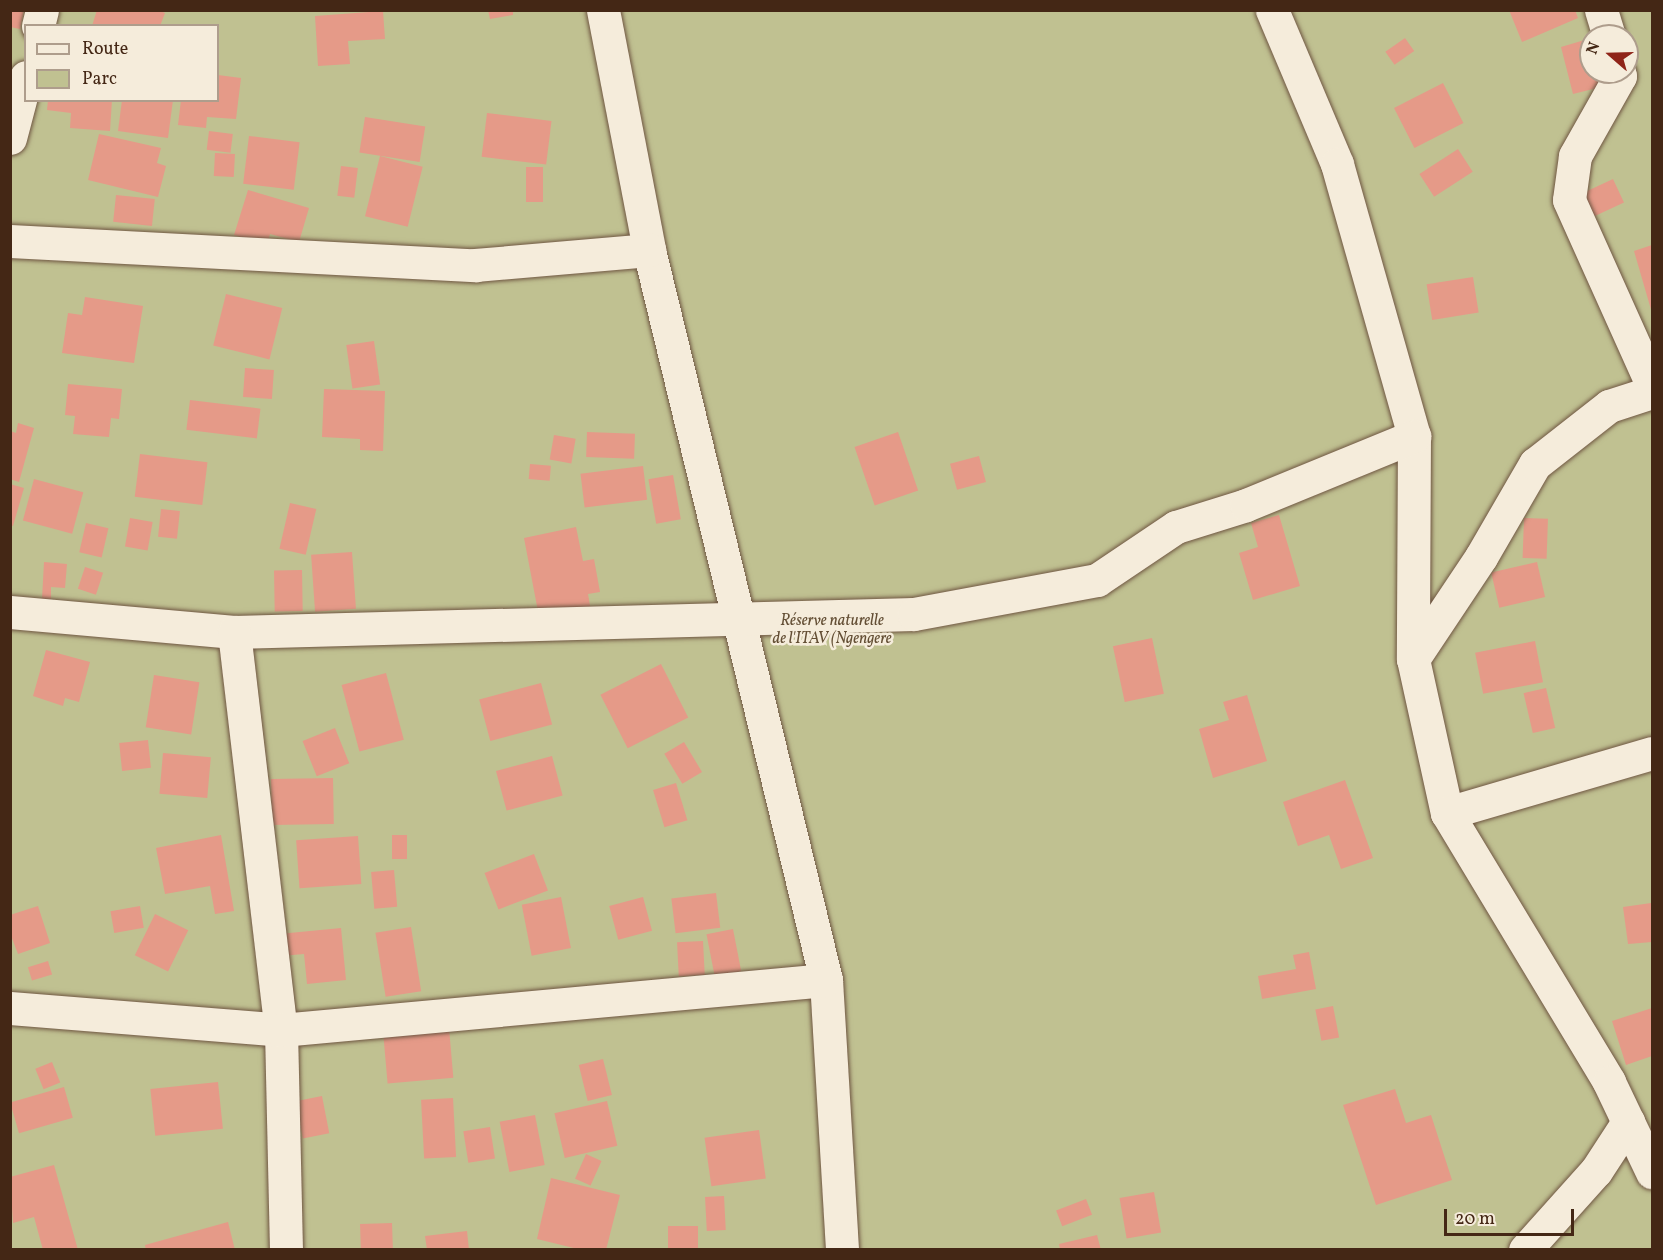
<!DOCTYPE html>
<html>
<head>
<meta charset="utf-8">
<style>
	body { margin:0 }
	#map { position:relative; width:1663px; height:1260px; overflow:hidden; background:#f0e1c7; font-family:Vollkorn,serif }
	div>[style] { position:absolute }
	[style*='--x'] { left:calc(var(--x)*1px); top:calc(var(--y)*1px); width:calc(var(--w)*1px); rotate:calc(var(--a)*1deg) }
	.green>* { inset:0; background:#c0c191 }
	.building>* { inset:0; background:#e59a88; transform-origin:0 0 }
	.roads { filter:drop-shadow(0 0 2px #6f5642) drop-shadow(0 0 2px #6f5642) }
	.minor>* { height:33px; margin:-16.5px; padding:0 16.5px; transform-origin:16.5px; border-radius:16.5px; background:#f5ecdb }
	span { translate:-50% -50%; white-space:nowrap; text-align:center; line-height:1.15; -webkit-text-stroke:5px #f5ecdb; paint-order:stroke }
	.park-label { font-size:16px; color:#634e34; font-style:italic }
	.frame { position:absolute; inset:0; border:12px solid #442715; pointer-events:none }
	.legend { position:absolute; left:24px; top:24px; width:195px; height:78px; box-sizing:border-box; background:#f5ecdb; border:2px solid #ae9d8c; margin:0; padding:8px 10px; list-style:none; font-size:18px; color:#442715 }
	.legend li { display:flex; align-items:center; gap:12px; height:30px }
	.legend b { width:30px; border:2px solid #ae9d8c }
	.north { position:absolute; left:1579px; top:24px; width:60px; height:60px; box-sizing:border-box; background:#f5ecdb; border:2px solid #ae9d8c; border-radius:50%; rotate:290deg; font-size:16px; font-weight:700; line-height:24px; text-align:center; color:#442715 }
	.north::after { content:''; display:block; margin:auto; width:21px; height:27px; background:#8f2418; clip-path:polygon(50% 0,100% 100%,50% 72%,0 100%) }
	.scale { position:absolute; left:1444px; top:1209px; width:130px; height:27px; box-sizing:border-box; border:3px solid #442715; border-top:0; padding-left:8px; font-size:18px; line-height:21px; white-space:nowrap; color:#442715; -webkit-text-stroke:4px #f5ecdb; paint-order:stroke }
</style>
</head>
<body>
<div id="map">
	<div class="green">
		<div style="clip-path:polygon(evenodd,11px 11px,1652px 11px,1652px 1249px,11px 1249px,11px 11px,26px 26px,218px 26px,218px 100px,26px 100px,26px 26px,11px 11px,1591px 36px,1627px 36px,1627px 72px,1591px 72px,1591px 36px)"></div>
	</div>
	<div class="building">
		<div style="clip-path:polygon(10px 10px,24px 10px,20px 29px,10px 27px)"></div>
		<div style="clip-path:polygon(97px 10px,158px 10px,165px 13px,160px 26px,92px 26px)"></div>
		<div style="clip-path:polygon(488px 10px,513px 10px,513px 15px,490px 19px)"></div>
		<div style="clip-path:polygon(1509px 10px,1575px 10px,1578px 18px,1522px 42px)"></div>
		<div style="clip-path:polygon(383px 11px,385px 39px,348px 41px,350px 64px,318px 66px,315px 16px)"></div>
		<div style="left:1405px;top:38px;width:16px;height:24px;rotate:55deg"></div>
		<div style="clip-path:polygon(1588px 39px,1591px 72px,1597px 72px,1601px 87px,1573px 94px,1561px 47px)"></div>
		<div style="clip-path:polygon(218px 75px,241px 78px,236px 119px,207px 117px,206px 128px,178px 125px,181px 100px,218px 100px)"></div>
		<div style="left:1443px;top:83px;width:45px;height:55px;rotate:63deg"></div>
		<div style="clip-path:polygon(48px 100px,112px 100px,110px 131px,70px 128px,71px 113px,47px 110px)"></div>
		<div style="clip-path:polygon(122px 100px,173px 100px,168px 138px,118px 131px)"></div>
		<div style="left:487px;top:113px;width:65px;height:44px;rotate:7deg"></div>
		<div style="left:365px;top:117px;width:61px;height:36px;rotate:9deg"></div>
		<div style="left:209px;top:131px;width:24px;height:19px;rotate:7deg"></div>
		<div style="clip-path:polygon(99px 134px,161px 148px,157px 163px,166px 166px,158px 197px,88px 180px)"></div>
		<div style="left:249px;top:136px;width:51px;height:48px;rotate:7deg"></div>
		<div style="left:1458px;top:149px;width:27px;height:46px;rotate:57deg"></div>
		<div style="left:215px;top:153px;width:20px;height:23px;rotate:3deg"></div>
		<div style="left:380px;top:156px;width:44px;height:62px;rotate:14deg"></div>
		<div style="left:341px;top:166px;width:17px;height:30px;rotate:7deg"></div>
		<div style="left:526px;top:167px;width:17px;height:35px"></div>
		<div style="left:1613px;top:179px;width:26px;height:35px;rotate:65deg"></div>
		<div style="clip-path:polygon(248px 190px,309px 208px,299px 242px,270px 234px,267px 245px,234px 235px)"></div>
		<div style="left:116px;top:195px;width:39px;height:27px;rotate:6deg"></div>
		<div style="clip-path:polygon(1652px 245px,1652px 313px,1634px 251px)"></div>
		<div style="left:1473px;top:277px;width:36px;height:47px;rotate:81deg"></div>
		<div style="left:226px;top:294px;width:58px;height:53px;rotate:14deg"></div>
		<div style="clip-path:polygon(85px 297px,143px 306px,134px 363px,62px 353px,68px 313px,82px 315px)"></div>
		<div style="left:374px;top:341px;width:44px;height:28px;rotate:82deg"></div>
		<div style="left:245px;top:368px;width:29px;height:29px;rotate:4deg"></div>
		<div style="clip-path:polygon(68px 384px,122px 389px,119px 419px,111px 418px,109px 437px,73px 434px,75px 416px,65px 415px)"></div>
		<div style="clip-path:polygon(324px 389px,385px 391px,383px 451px,360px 450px,360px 439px,322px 437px)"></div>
		<div style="left:190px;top:400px;width:71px;height:30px;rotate:7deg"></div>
		<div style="clip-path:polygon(18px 423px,34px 428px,19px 482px,10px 479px,10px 431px,16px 433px)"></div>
		<div style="left:587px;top:432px;width:48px;height:25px;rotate:2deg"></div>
		<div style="left:898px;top:432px;width:62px;height:46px;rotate:71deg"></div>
		<div style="left:554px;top:435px;width:22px;height:25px;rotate:10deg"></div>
		<div style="left:140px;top:454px;width:68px;height:43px;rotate:7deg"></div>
		<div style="left:979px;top:456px;width:27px;height:30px;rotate:75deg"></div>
		<div style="left:530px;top:464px;width:21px;height:15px;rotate:5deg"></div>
		<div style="left:643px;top:466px;width:34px;height:63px;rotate:83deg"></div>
		<div style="left:673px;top:475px;width:45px;height:25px;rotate:80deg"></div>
		<div style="left:34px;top:479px;width:51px;height:43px;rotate:15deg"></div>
		<div style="clip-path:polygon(10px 484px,24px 488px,13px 526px,10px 525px)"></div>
		<div style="left:290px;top:503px;width:27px;height:47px;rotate:13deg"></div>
		<div style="left:161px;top:509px;width:19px;height:28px;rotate:6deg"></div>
		<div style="clip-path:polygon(1279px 515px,1300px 586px,1253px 600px,1239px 553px,1258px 547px,1251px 523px)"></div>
		<div style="left:130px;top:518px;width:23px;height:29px;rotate:10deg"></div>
		<div style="left:1524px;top:518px;width:24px;height:40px;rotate:2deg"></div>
		<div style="left:86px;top:523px;width:23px;height:30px;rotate:13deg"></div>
		<div style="clip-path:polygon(576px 527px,583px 561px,594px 559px,600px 592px,588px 594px,591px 611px,540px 622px,524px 538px)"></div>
		<div style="left:352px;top:552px;width:57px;height:41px;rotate:86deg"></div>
		<div style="clip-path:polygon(44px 562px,67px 564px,65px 588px,51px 587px,51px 599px,42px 599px)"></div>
		<div style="left:1537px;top:562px;width:36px;height:47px;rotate:77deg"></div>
		<div style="left:85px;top:567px;width:19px;height:23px;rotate:18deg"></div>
		<div style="left:302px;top:570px;width:41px;height:28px;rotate:89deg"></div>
		<div style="left:1152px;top:638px;width:57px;height:40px;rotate:78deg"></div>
		<div style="left:1535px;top:641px;width:42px;height:61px;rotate:79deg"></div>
		<div style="clip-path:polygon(46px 650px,90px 662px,79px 702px,65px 698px,63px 706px,33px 696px)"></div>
		<div style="left:661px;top:664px;width:60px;height:68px;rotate:63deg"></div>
		<div style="left:386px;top:673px;width:69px;height:46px;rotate:75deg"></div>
		<div style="left:154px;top:675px;width:46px;height:53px;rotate:9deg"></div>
		<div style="left:541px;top:683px;width:43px;height:64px;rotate:75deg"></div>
		<div style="left:1546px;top:688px;width:41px;height:23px;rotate:77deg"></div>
		<div style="clip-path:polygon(1247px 695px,1267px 761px,1213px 778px,1199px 729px,1229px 720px,1223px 702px)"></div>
		<div style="left:335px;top:728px;width:38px;height:35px;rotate:68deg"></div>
		<div style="left:148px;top:740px;width:28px;height:29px;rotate:84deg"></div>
		<div style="left:684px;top:742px;width:35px;height:23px;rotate:59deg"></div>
		<div style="left:163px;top:753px;width:48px;height:41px;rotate:5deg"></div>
		<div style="left:552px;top:756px;width:41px;height:58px;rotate:75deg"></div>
		<div style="left:333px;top:778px;width:46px;height:62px;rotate:89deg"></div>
		<div style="clip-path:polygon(1345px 780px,1373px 858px,1341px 869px,1329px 835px,1298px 846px,1283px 802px)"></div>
		<div style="left:676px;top:783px;width:39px;height:24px;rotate:73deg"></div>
		<div style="clip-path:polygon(221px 835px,234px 911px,215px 914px,210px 886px,165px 894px,156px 848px)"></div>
		<div style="left:392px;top:835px;width:15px;height:24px"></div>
		<div style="left:358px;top:836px;width:48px;height:62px;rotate:86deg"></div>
		<div style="left:534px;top:854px;width:39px;height:53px;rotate:69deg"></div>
		<div style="left:394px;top:870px;width:37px;height:23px;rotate:85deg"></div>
		<div style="left:716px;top:893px;width:35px;height:45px;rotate:83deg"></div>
		<div style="left:561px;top:897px;width:52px;height:40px;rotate:79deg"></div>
		<div style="left:643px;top:897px;width:35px;height:35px;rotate:75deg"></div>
		<div style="clip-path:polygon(1651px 903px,1652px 942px,1628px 944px,1623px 907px)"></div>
		<div style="clip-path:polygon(38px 906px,50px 943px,18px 954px,10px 933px,10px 915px)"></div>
		<div style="left:140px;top:906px;width:22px;height:30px;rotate:80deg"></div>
		<div style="left:155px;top:914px;width:37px;height:46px;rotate:26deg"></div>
		<div style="left:411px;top:927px;width:65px;height:36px;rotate:81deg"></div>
		<div style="clip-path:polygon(341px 928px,346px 980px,307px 984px,304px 954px,281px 956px,279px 934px)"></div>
		<div style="left:733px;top:929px;width:43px;height:27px;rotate:79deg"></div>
		<div style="left:703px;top:941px;width:34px;height:26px;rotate:87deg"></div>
		<div style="clip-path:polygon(1309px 952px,1316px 989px,1262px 999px,1258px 976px,1296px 969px,1293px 955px)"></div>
		<div style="left:48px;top:961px;width:14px;height:21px;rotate:73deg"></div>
		<div style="left:1333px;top:1006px;width:32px;height:18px;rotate:79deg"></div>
		<div style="clip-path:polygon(1652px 1008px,1652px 1056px,1626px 1065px,1612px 1021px)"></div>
		<div style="left:449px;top:1028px;width:50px;height:66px;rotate:85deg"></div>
		<div style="left:603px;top:1059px;width:37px;height:25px;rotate:76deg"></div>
		<div style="left:52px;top:1062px;width:22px;height:18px;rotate:68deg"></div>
		<div style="left:218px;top:1082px;width:47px;height:68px;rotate:84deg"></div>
		<div style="left:64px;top:1087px;width:32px;height:56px;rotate:74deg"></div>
		<div style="clip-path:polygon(1395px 1089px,1406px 1123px,1431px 1115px,1452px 1180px,1376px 1205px,1343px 1105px)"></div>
		<div style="left:322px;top:1096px;width:38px;height:27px;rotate:79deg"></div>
		<div style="left:453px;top:1098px;width:59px;height:32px;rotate:87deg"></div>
		<div style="left:607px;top:1101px;width:46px;height:54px;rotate:77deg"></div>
		<div style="left:535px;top:1115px;width:51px;height:36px;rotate:79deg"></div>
		<div style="left:490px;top:1127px;width:32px;height:27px;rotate:81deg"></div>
		<div style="left:759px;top:1130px;width:49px;height:55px;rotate:82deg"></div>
		<div style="left:586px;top:1154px;width:17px;height:27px;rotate:24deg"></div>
		<div style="clip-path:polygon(54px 1165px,78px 1250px,43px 1250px,34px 1217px,13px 1223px,10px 1177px)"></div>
		<div style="clip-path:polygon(551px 1178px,620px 1195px,606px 1250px,582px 1250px,537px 1239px)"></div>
		<div style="left:1154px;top:1192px;width:41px;height:35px;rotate:80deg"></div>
		<div style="left:724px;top:1196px;width:34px;height:19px;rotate:87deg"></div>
		<div style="left:1086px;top:1199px;width:17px;height:32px;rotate:69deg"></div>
		<div style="clip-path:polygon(228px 1222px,235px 1250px,146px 1250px,145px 1245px)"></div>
		<div style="left:392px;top:1223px;width:27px;height:32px;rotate:88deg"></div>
		<div style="left:698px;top:1226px;width:24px;height:30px;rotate:90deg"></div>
		<div style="clip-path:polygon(467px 1231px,469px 1250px,427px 1250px,425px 1236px)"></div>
		<div style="clip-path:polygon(1097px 1235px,1101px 1250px,1060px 1250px,1059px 1244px)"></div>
	</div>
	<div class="roads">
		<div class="minor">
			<div style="--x:603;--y:10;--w:244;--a:79.1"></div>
			<div style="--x:649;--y:250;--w:751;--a:76.37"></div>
			<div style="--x:826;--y:980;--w:270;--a:86.6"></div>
			<div style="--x:1272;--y:10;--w:167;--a:67.1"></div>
			<div style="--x:1337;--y:164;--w:283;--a:74.2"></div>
			<div style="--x:1414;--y:436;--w:223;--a:90.3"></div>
			<div style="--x:1413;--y:659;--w:158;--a:77.6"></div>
			<div style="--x:1447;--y:813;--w:314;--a:58.9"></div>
			<div style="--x:1609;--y:1082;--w:100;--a:64.5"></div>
			<div style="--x:1601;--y:10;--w:27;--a:73"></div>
			<div style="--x:38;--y:26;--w:16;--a:-76"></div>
			<div style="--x:1619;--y:72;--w:4;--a:76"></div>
			<div style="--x:1620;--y:76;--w:92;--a:119.4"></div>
			<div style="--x:1575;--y:156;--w:44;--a:97.8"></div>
			<div style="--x:1569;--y:200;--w:203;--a:65.8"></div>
			<div style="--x:10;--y:138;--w:63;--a:-75.3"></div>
			<div style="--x:10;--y:241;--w:466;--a:3"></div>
			<div style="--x:475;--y:265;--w:175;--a:-4.9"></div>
			<div style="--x:10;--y:612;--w:225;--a:5.1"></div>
			<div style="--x:234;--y:632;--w:680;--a:-1.52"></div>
			<div style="--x:914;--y:614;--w:186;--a:-10.5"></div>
			<div style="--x:1097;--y:580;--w:95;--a:-33.9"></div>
			<div style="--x:1176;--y:527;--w:73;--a:-17.4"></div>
			<div style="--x:1246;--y:505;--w:182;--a:-22.3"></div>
			<div style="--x:234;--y:632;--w:401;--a:83.3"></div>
			<div style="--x:281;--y:1030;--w:220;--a:88.7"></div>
			<div style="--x:1413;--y:659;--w:123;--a:-56.3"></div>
			<div style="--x:1481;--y:557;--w:108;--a:-59.9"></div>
			<div style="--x:1535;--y:464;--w:94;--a:-38.1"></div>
			<div style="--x:1609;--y:406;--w:45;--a:-18"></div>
			<div style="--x:1447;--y:813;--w:214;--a:-16.3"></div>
			<div style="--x:10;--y:1008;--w:272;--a:4.6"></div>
			<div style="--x:281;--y:1030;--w:547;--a:-5.24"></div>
			<div style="--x:1525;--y:1250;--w:106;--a:-48.1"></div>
			<div style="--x:1596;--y:1171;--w:59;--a:-56.9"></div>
		</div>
	</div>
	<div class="park-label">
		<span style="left:832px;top:630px">Réserve naturelle<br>de l'ITAV (Ngengere</span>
	</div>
	<div class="frame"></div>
	<ul class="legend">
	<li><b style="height:8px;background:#f5ecdb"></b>Route</li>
	<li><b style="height:16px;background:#c0c191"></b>Parc</li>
	</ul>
	<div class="north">N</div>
	<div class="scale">20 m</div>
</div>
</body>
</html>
